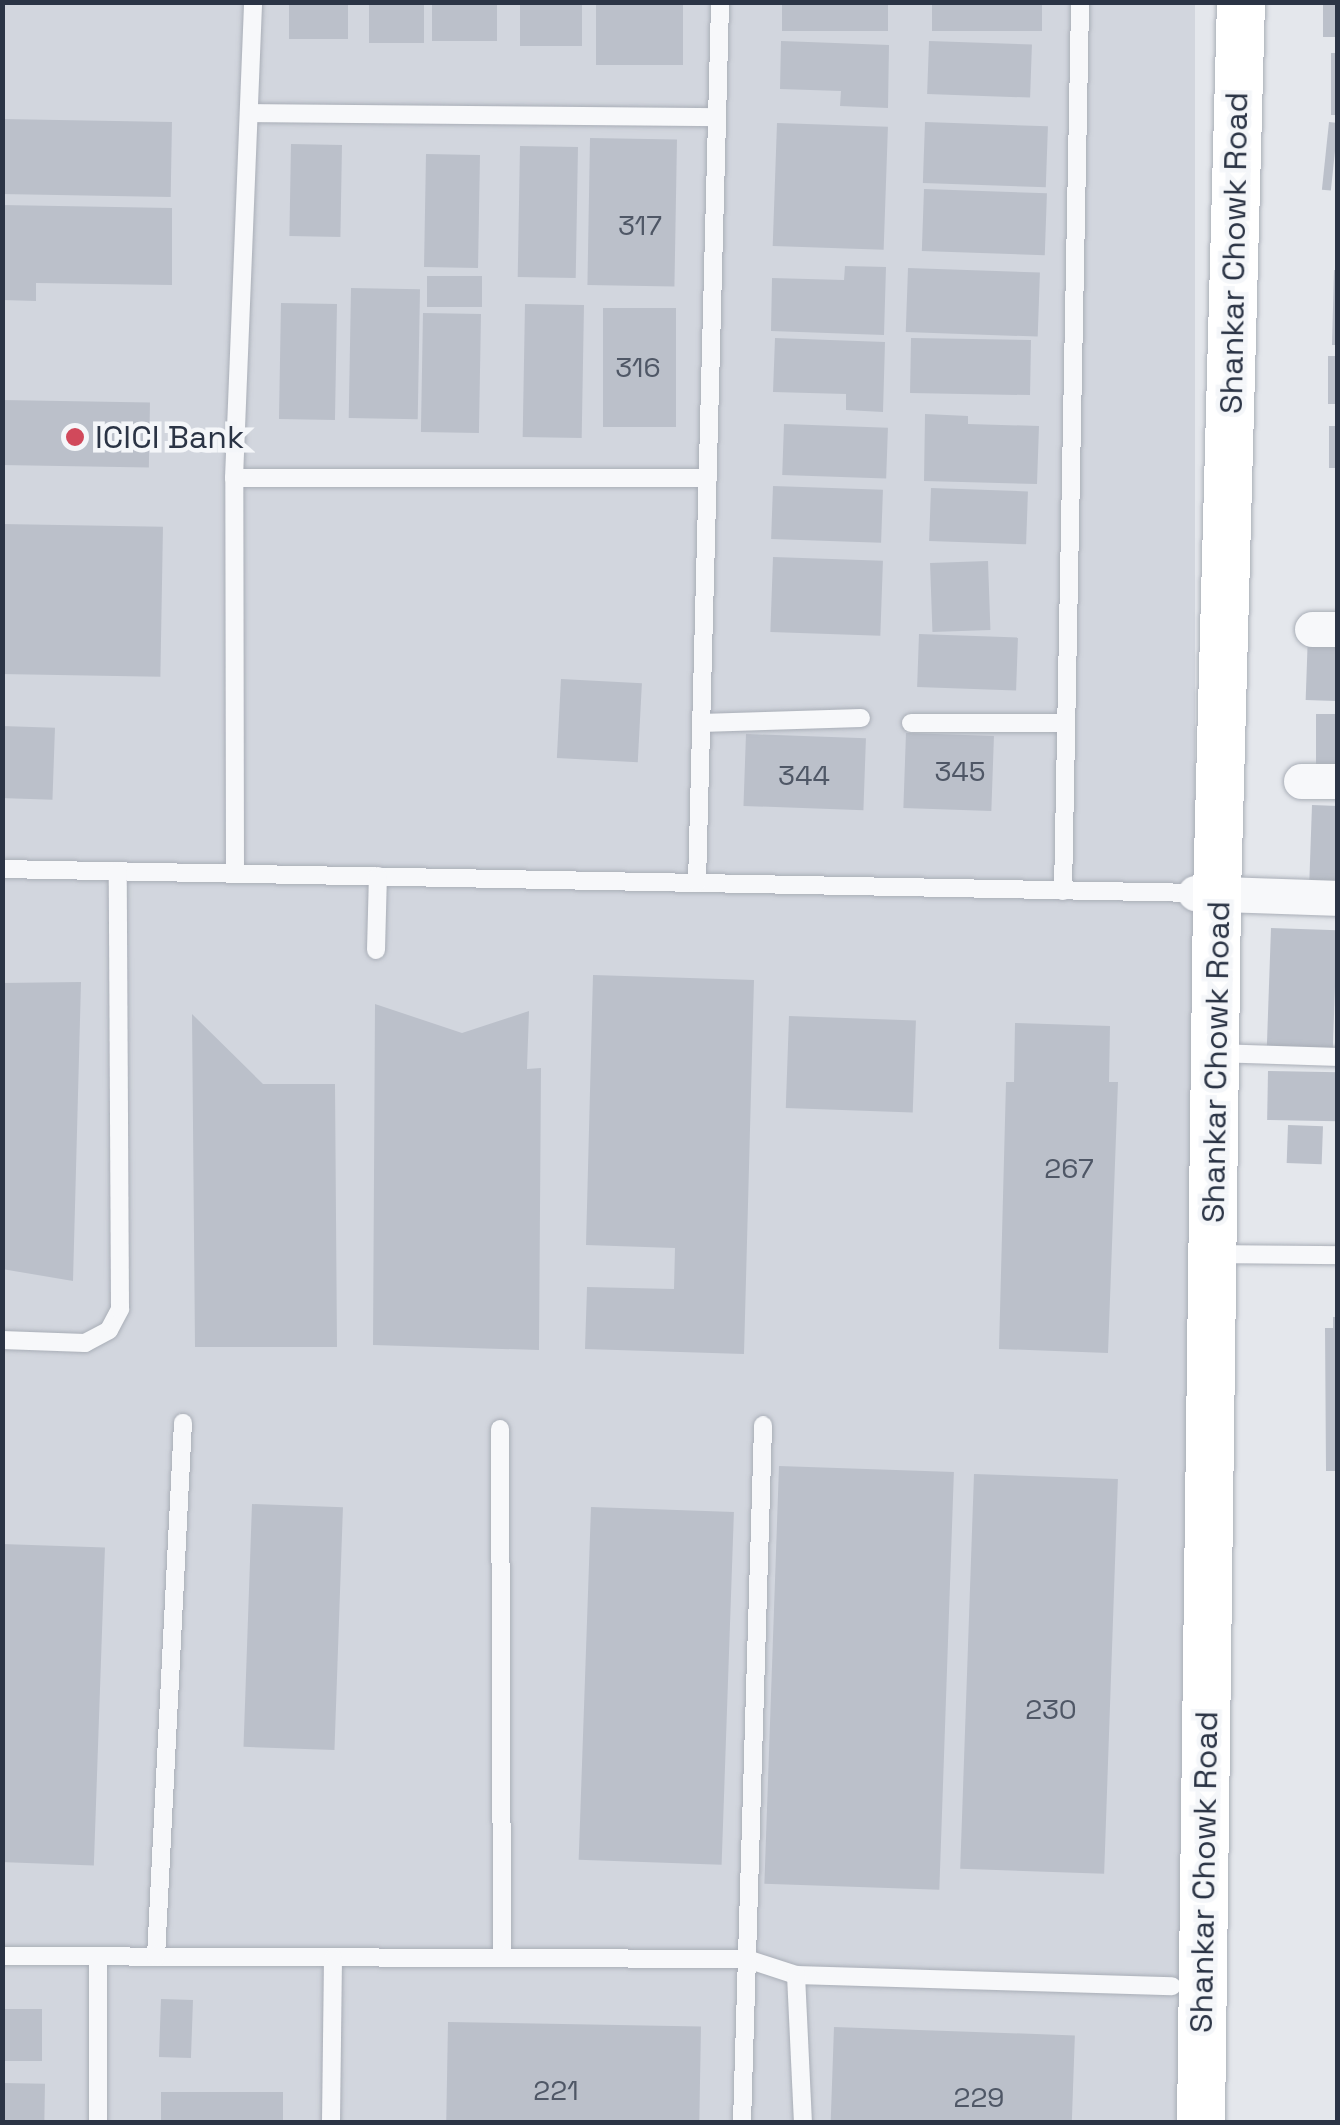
<!DOCTYPE html>
<html>
<head>
<meta charset="utf-8">
<style>
	body { margin:0 }
	#map { position:relative; width:1340px; height:2125px; overflow:hidden; background:#e4e7ec; font-family:"Space Grotesk",sans-serif }
	div>[style] { position:absolute }
	[style*='--x'] { left:calc(var(--x)*1px); top:calc(var(--y)*1px); width:calc(var(--w)*1px); rotate:calc(var(--a)*1deg) }
	.built>* { inset:0; background:#d2d6de; transform-origin:0 0 }
	.building>* { inset:0; background:#bbc0ca; transform-origin:0 0 }
	.roads { filter:drop-shadow(0 0 2px #a9aeb7) drop-shadow(0 0 2px #a9aeb7) }
	.lane>* { height:18px; margin:-9px; padding:0 9px; transform-origin:9px; border-radius:9px; background:#f7f8fa }
	.street>* { height:35px; margin:-17.5px; padding:0 17.5px; transform-origin:17.5px; border-radius:17.5px; background:#f7f8fa }
	.secondary>* { height:48px; margin:-24px; padding:0 24px; transform-origin:24px; border-radius:24px; background:#fff }
	.dots>* { width:28px; height:28px; translate:-50% -50%; box-sizing:border-box; border:5px solid #f4f6f9; border-radius:50% }
	span { translate:-50% -50%; white-space:nowrap; text-align:center; line-height:1.15; -webkit-text-stroke:9px #f4f6f9; paint-order:stroke }
	.number-label { font-size:28px; color:#4f5766 }
	.number-label span { -webkit-text-stroke-width:0 }
	.street-label { font-size:32px; color:#2b3445 }
	.poi-label { font-size:32px; color:#2b3445 }
	.left { translate:0 -50%; text-align:left }
	.frame { position:absolute; inset:0; border:5px solid #2b3445; pointer-events:none }
</style>
</head>
<body>
<div id="map">
	<div class="built">
		<div style="left:3px;top:3px;width:1192px;height:2119px"></div>
	</div>
	<div class="building">
		<div style="left:289px;top:2px;width:59px;height:37px"></div>
		<div style="left:369px;top:2px;width:55px;height:41px"></div>
		<div style="left:432px;top:2px;width:65px;height:39px"></div>
		<div style="left:520px;top:2px;width:62px;height:44px"></div>
		<div style="left:596px;top:2px;width:87px;height:63px"></div>
		<div style="left:782px;top:2px;width:106px;height:29px"></div>
		<div style="left:932px;top:2px;width:110px;height:29px"></div>
		<div style="left:1323px;top:2px;width:15px;height:35px"></div>
		<div style="clip-path:polygon(781px 41px,889px 45px,888px 108px,840px 106px,841px 91px,780px 89px)"></div>
		<div style="left:929px;top:41px;width:103px;height:53px;rotate:2deg"></div>
		<div style="left:1331px;top:53px;width:7px;height:62px"></div>
		<div style="left:2px;top:119px;width:170px;height:75px;rotate:1deg"></div>
		<div style="left:925px;top:122px;width:123px;height:61px;rotate:2deg"></div>
		<div style="left:1329px;top:122px;width:9px;height:68px;rotate:6deg"></div>
		<div style="left:777px;top:123px;width:111px;height:123px;rotate:2deg"></div>
		<div style="left:590px;top:138px;width:87px;height:147px;rotate:1deg"></div>
		<div style="left:291px;top:144px;width:51px;height:92px;rotate:1deg"></div>
		<div style="left:520px;top:146px;width:58px;height:131px;rotate:1deg"></div>
		<div style="left:426px;top:154px;width:54px;height:113px;rotate:1deg"></div>
		<div style="left:924px;top:189px;width:123px;height:62px;rotate:2deg"></div>
		<div style="clip-path:polygon(2px 205px,172px 208px,172px 285px,36px 283px,36px 301px,2px 300px)"></div>
		<div style="clip-path:polygon(845px 266px,886px 267px,884px 335px,771px 331px,772px 278px,844px 280px)"></div>
		<div style="left:908px;top:268px;width:132px;height:64px;rotate:2deg"></div>
		<div style="clip-path:polygon(1334px 270px,1338px 270px,1338px 345px,1332px 345px)"></div>
		<div style="left:427px;top:276px;width:55px;height:31px"></div>
		<div style="left:351px;top:288px;width:69px;height:130px;rotate:1deg"></div>
		<div style="left:281px;top:303px;width:56px;height:116px;rotate:1deg"></div>
		<div style="left:525px;top:304px;width:59px;height:133px;rotate:1deg"></div>
		<div style="left:603px;top:308px;width:73px;height:119px"></div>
		<div style="left:423px;top:313px;width:58px;height:119px;rotate:1deg"></div>
		<div style="clip-path:polygon(775px 338px,885px 342px,883px 412px,846px 410px,846px 394px,773px 392px)"></div>
		<div style="left:911px;top:338px;width:120px;height:55px;rotate:1deg"></div>
		<div style="left:1328px;top:356px;width:10px;height:48px"></div>
		<div style="left:2px;top:400px;width:148px;height:65px;rotate:1deg"></div>
		<div style="clip-path:polygon(925px 414px,968px 416px,968px 424px,1039px 426px,1037px 484px,924px 481px)"></div>
		<div style="left:784px;top:424px;width:104px;height:51px;rotate:2deg"></div>
		<div style="left:1329px;top:426px;width:9px;height:42px"></div>
		<div style="left:773px;top:486px;width:110px;height:53px;rotate:2deg"></div>
		<div style="left:931px;top:488px;width:97px;height:53px;rotate:2deg"></div>
		<div style="left:2px;top:524px;width:161px;height:150px;rotate:1deg"></div>
		<div style="left:773px;top:557px;width:110px;height:75px;rotate:2deg"></div>
		<div style="left:988px;top:561px;width:69px;height:58px;rotate:88deg"></div>
		<div style="left:1308px;top:633px;width:30px;height:67px;rotate:2deg"></div>
		<div style="left:919px;top:634px;width:99px;height:53px;rotate:2deg"></div>
		<div style="left:561px;top:679px;width:81px;height:79px;rotate:3deg"></div>
		<div style="left:1316px;top:714px;width:22px;height:58px"></div>
		<div style="left:2px;top:726px;width:53px;height:72px;rotate:2deg"></div>
		<div style="left:906px;top:733px;width:88px;height:75px;rotate:2deg"></div>
		<div style="left:746px;top:734px;width:120px;height:72px;rotate:2deg"></div>
		<div style="left:1312px;top:805px;width:26px;height:78px;rotate:2deg"></div>
		<div style="left:1271px;top:928px;width:66px;height:118px;rotate:2deg"></div>
		<div style="clip-path:polygon(593px 975px,754px 980px,744px 1354px,585px 1349px,587px 1287px,674px 1289px,675px 1248px,586px 1245px)"></div>
		<div style="clip-path:polygon(81px 982px,73px 1281px,2px 1269px,2px 983px)"></div>
		<div style="clip-path:polygon(375px 1004px,462px 1033px,529px 1011px,527px 1069px,541px 1068px,539px 1350px,373px 1345px)"></div>
		<div style="clip-path:polygon(192px 1014px,263px 1084px,335px 1084px,337px 1347px,195px 1347px)"></div>
		<div style="left:789px;top:1016px;width:127px;height:92px;rotate:2deg"></div>
		<div style="clip-path:polygon(1015px 1023px,1110px 1026px,1109px 1082px,1118px 1082px,1108px 1353px,999px 1349px,1006px 1082px,1014px 1082px)"></div>
		<div style="left:1268px;top:1071px;width:70px;height:49px;rotate:1deg"></div>
		<div style="left:1288px;top:1125px;width:35px;height:38px;rotate:2deg"></div>
		<div style="clip-path:polygon(1333px 1317px,1338px 1317px,1338px 1471px,1326px 1471px,1325px 1328px,1333px 1328px)"></div>
		<div style="left:779px;top:1466px;width:175px;height:418px;rotate:2deg"></div>
		<div style="left:974px;top:1474px;width:144px;height:395px;rotate:2deg"></div>
		<div style="left:252px;top:1504px;width:91px;height:243px;rotate:2deg"></div>
		<div style="left:591px;top:1507px;width:143px;height:353px;rotate:2deg"></div>
		<div style="left:2px;top:1544px;width:103px;height:318px;rotate:2deg"></div>
		<div style="left:161px;top:1999px;width:32px;height:58px;rotate:2deg"></div>
		<div style="left:2px;top:2009px;width:40px;height:52px"></div>
		<div style="left:448px;top:2022px;width:253px;height:100px;rotate:1deg"></div>
		<div style="left:834px;top:2027px;width:241px;height:95px;rotate:2deg"></div>
		<div style="left:2px;top:2083px;width:43px;height:39px;rotate:1deg"></div>
		<div style="left:161px;top:2092px;width:122px;height:30px"></div>
	</div>
	<div class="roads">
		<div class="lane">
			<div style="--x:250;--y:113;--w:467;--a:0.5"></div>
			<div style="--x:234;--y:478;--w:474;--a:0"></div>
			<div style="--x:701;--y:723;--w:160;--a:-1.8"></div>
			<div style="--x:911;--y:723;--w:155;--a:0"></div>
			<div style="--x:2;--y:869;--w:1192;--a:1.15"></div>
			<div style="--x:235;--y:874;--w:396;--a:-90.1"></div>
			<div style="--x:234;--y:478;--w:476;--a:-87.7"></div>
			<div style="--x:697;--y:883;--w:881;--a:-88.5"></div>
			<div style="--x:1063;--y:891;--w:889;--a:-88.9"></div>
			<div style="--x:376;--y:950;--w:74;--a:-88.5"></div>
			<div style="--x:1216;--y:1053;--w:122;--a:1.9"></div>
			<div style="--x:1214;--y:1254;--w:124;--a:0.5"></div>
			<div style="--x:2;--y:1340;--w:83;--a:2.1"></div>
			<div style="--x:85;--y:1343;--w:27;--a:-28"></div>
			<div style="--x:109;--y:1330;--w:24;--a:-62"></div>
			<div style="--x:120;--y:1309;--w:438;--a:-90.3"></div>
			<div style="--x:500;--y:1429;--w:529;--a:89.78"></div>
			<div style="--x:2;--y:1956;--w:745;--a:0.23"></div>
			<div style="--x:747;--y:1959;--w:52;--a:18.1"></div>
			<div style="--x:796;--y:1975;--w:376;--a:1.7"></div>
			<div style="--x:98;--y:1957;--w:165;--a:90"></div>
			<div style="--x:156;--y:1957;--w:535;--a:-87.11"></div>
			<div style="--x:796;--y:1975;--w:147;--a:87.3"></div>
			<div style="--x:331;--y:2122;--w:164;--a:-89.3"></div>
			<div style="--x:742;--y:2122;--w:697;--a:-88.27"></div>
		</div>
		<div class="street">
			<div style="--x:1312;--y:629;--w:26;--a:0"></div>
			<div style="--x:1301;--y:781;--w:37;--a:0"></div>
			<div style="--x:1195;--y:893;--w:143;--a:2"></div>
		</div>
		<div class="secondary">
			<div style="--x:1201;--y:2122;--w:1228;--a:-89.25"></div>
			<div style="--x:1217;--y:894;--w:892;--a:-88.46"></div>
		</div>
	</div>
	<div class="dots">
		<div style="left:75px;top:437px;background:#d1495b"></div>
	</div>
	<div class="number-label">
		<span style="left:640px;top:225px">317</span>
		<span style="left:638px;top:367px">316</span>
		<span style="left:960px;top:771px">345</span>
		<span style="left:804px;top:775px">344</span>
		<span style="left:1069px;top:1168px">267</span>
		<span style="left:1051px;top:1709px">230</span>
		<span style="left:556px;top:2090px">221</span>
		<span style="left:979px;top:2097px">229</span>
	</div>
	<div class="street-label">
		<span style="left:1234px;top:253px;rotate:-89deg">Shankar Chowk Road</span>
		<span style="left:1216px;top:1062px;rotate:-89deg">Shankar Chowk Road</span>
		<span style="left:1204px;top:1872px;rotate:-89deg">Shankar Chowk Road</span>
	</div>
	<div class="poi-label">
		<span class="left" style="left:95px;top:437px">ICICI Bank</span>
	</div>
	<div class="frame"></div>
</div>
</body>
</html>
